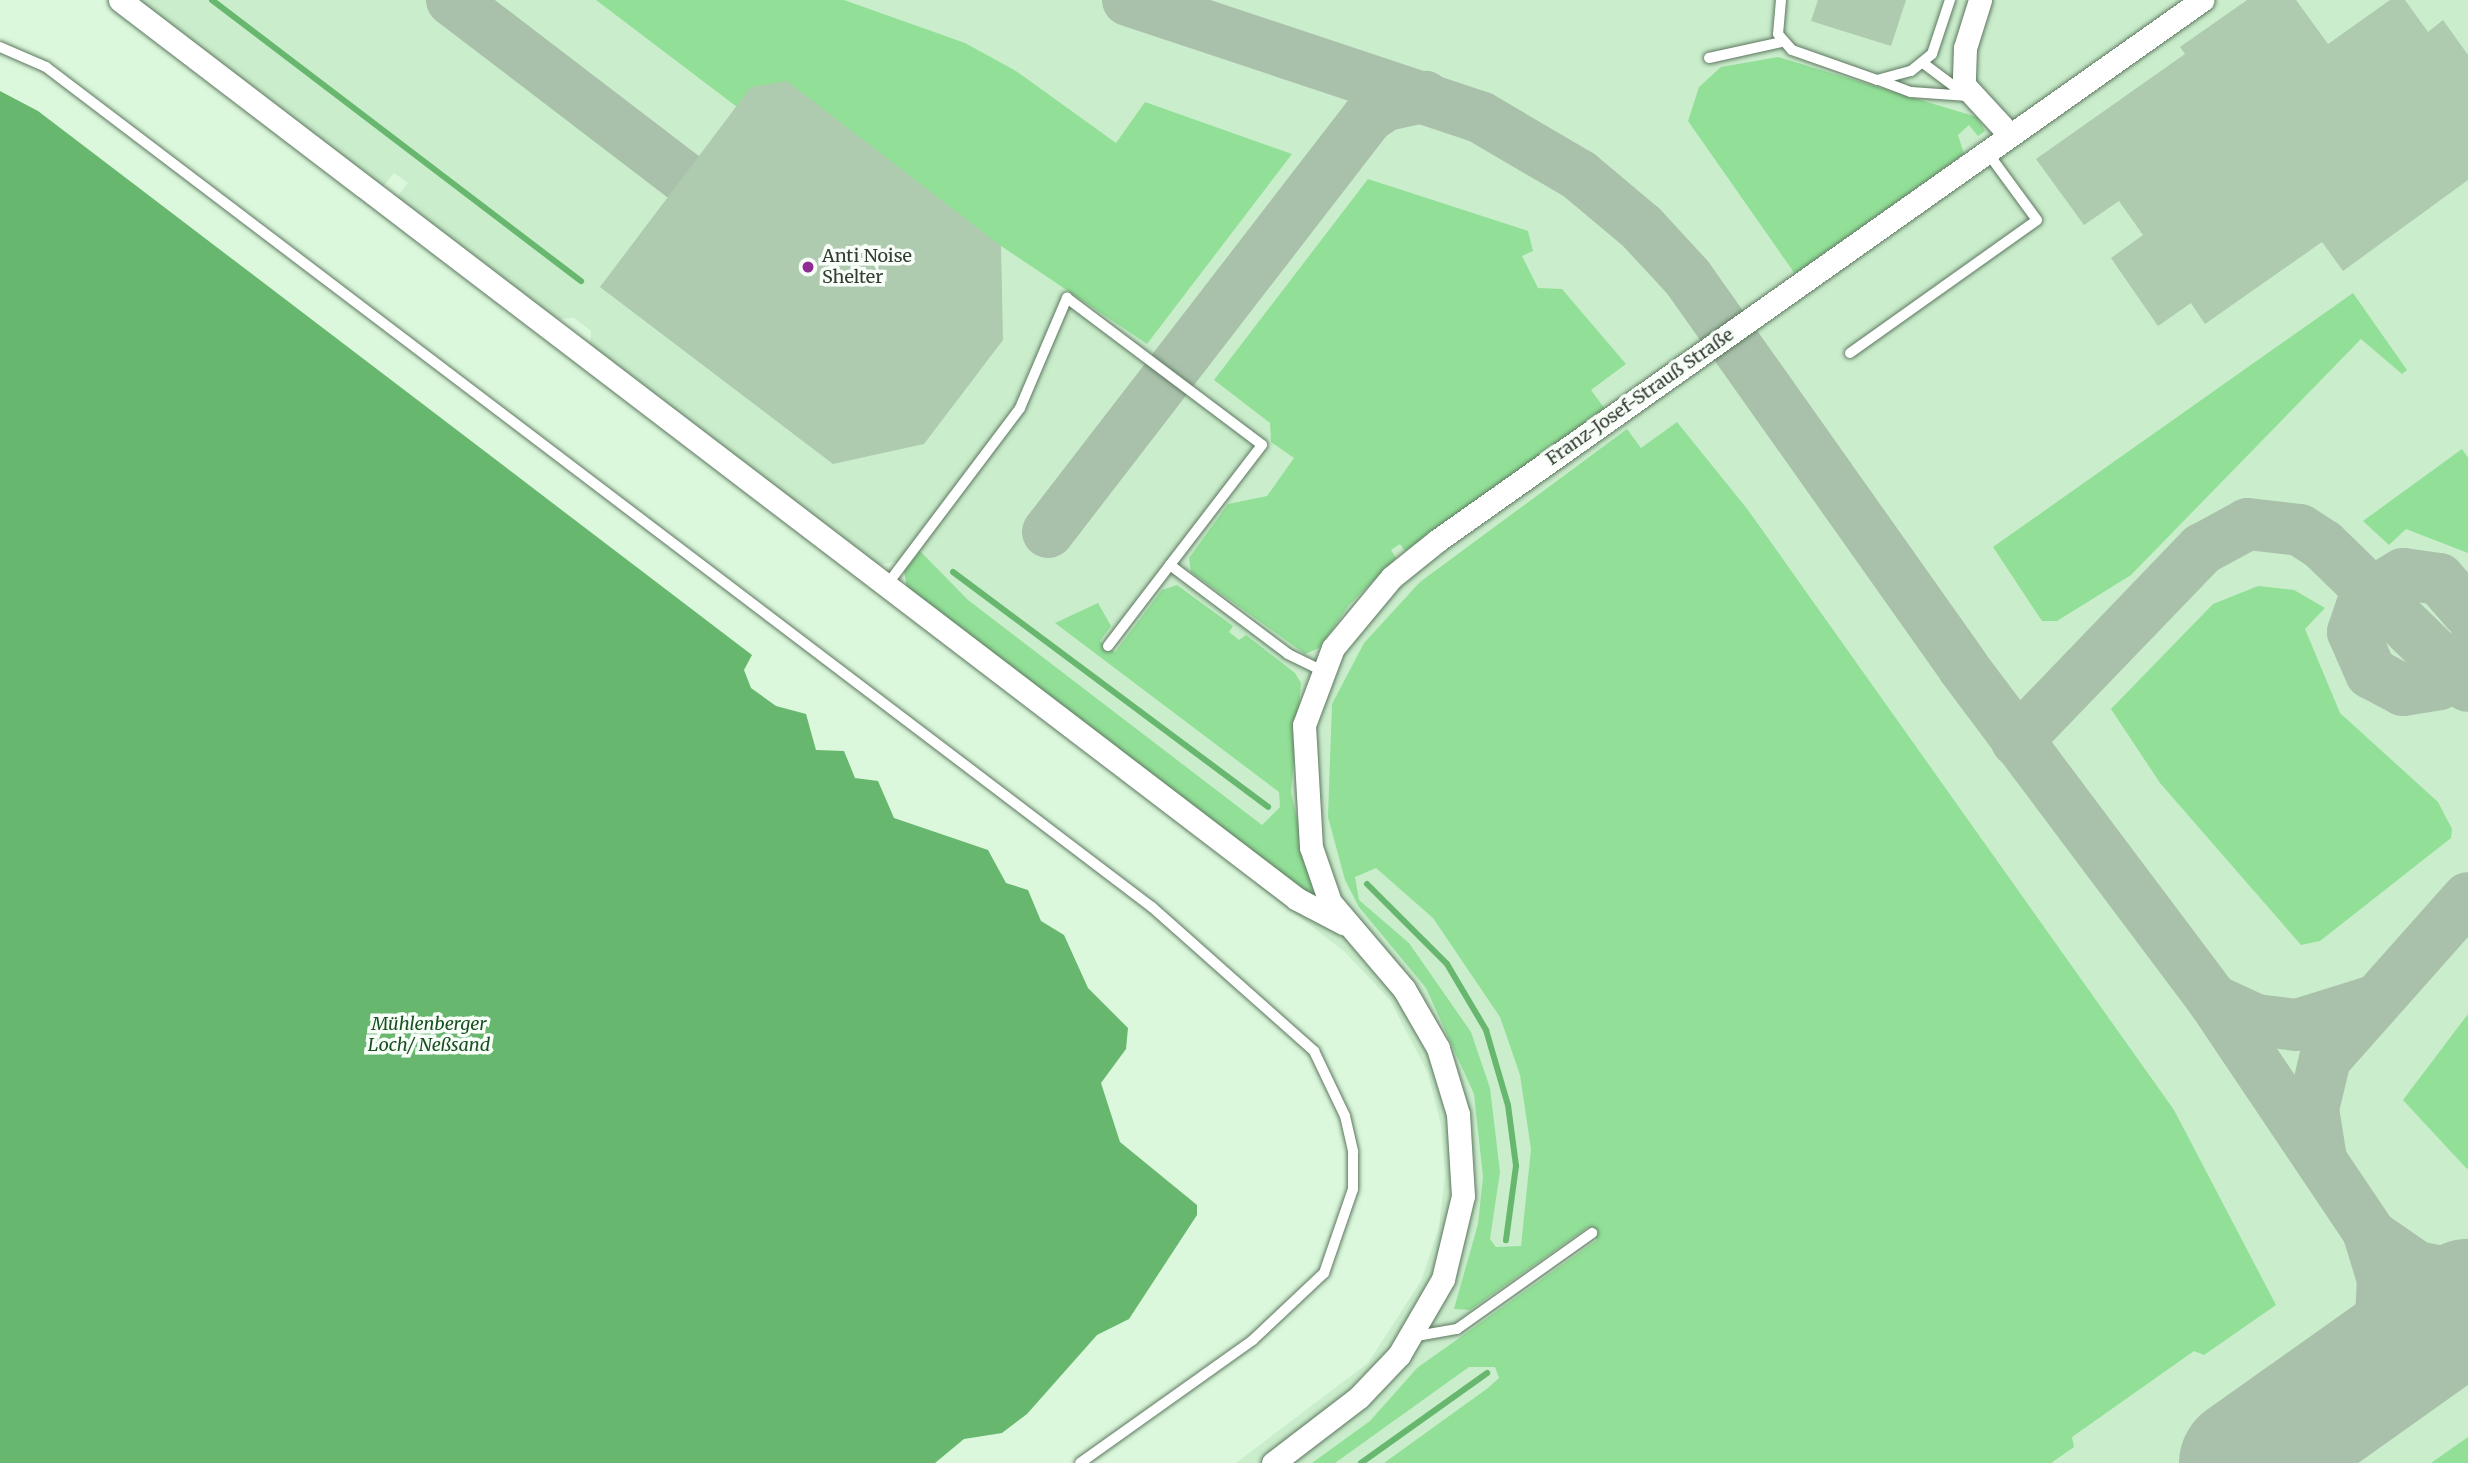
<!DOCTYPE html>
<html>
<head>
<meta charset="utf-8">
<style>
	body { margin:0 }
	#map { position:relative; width:2468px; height:1463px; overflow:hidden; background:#dbf8dc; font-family:Merriweather,serif }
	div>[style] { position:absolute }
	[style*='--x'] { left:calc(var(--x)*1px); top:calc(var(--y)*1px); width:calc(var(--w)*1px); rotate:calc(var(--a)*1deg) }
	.built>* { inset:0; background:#caedcc }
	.green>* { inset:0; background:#92e098 }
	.water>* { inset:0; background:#68b76f }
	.stream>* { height:6px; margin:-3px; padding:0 3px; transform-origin:3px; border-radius:3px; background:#68b76f }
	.taxiway>* { height:52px; margin:-26px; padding:0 26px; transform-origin:26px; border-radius:26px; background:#a9c1aa }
	.runway>* { height:131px; margin:-65.5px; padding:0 65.5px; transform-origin:65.5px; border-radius:65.5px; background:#a9c1aa }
	.building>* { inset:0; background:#aecaaf }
	.roads { filter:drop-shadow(0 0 2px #5d775f) drop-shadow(0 0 2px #5d775f) }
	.service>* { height:10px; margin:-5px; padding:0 5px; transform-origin:5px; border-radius:5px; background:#fff }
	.minor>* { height:23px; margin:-11.5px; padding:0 11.5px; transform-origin:11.5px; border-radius:11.5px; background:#fff }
	.dots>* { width:19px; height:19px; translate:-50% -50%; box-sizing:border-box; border:4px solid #f8fef8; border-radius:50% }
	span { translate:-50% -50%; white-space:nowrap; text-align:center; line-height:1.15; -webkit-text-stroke:7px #f8fef8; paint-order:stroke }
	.poi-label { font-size:18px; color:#323d32 }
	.left { translate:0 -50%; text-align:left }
	.street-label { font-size:18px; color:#323d32 }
	.park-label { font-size:18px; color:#185021; font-style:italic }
</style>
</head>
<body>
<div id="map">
	<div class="built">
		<div style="clip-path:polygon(139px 0,2468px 0,2468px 1463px,1236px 1463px,1368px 1363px,1421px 1281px,1439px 1228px,1445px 1175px,1441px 1125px,1428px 1073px,1390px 1000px,1345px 952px,1255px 883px,1263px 872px,908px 572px,894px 562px,877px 565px,590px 346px,591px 331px,574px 318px,555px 319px,396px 198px,408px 183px,394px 173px,382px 188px)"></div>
	</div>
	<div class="green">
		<div style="clip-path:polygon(596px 0,844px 0,965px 43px,1016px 71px,1116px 143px,1145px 102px,1292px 154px,1147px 344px,1001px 246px,737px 107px)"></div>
		<div style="clip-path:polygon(1778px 57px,1977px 117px,1985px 131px,1978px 136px,1969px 125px,1958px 135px,1964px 154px,1795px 274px,1688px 121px,1699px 87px,1721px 67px)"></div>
		<div style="clip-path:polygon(1368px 179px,1528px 231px,1533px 251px,1522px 256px,1538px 288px,1562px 289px,1626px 364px,1591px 390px,1605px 409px,1405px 551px,1400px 544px,1391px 550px,1396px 558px,1349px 605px,1319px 648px,1305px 654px,1191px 572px,1189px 558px,1228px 504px,1267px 496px,1294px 458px,1271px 442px,1270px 423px,1214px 380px)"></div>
		<div style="clip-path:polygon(2353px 293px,2407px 370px,2402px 374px,2361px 339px,2131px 575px,2057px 621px,2042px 621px,1993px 547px)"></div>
		<div style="clip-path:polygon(evenodd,1677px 422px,1748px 510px,2174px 1110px,2276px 1305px,2204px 1355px,2194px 1351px,2072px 1437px,2074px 1447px,2051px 1463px,1384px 1463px,1488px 1388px,1499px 1378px,1495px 1367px,1469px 1367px,1335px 1463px,1312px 1463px,1370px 1421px,1417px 1368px,1597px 1240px,1588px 1227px,1470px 1310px,1454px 1309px,1478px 1224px,1483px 1177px,1474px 1094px,1426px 988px,1359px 907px,1345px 880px,1328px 817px,1332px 704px,1364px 643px,1420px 582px,1627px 429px,1641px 448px,1677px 422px,1376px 868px,1433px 918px,1500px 1017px,1520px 1075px,1531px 1149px,1521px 1246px,1496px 1247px,1490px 1239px,1500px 1172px,1490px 1088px,1471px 1032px,1409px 943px,1359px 900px,1355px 877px,1376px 868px)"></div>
		<div style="clip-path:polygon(2462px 449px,2468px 458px,2468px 553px,2406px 529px,2389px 545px,2363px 521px)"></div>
		<div style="clip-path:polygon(920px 551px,968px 600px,1262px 825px,1280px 807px,1279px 792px,1055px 623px,1098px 603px,1111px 626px,1100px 641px,1115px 652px,1162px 590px,1177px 585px,1233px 626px,1229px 632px,1239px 640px,1246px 635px,1295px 673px,1301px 683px,1291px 792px,1315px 900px,907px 589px,904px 571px)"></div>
		<div style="clip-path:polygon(2258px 586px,2294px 590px,2325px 608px,2305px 629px,2340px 713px,2438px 802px,2452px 829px,2451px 838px,2320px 941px,2301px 945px,2160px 783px,2111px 709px,2213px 604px)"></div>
		<div style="clip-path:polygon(2468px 1014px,2468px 1168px,2467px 1169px,2403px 1100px)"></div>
		<div style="clip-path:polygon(2468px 1436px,2468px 1463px,2431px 1463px,2468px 1437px)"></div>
	</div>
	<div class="water">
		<div style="clip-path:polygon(0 91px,38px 111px,752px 655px,744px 670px,751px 688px,776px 706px,806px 714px,816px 750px,844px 751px,855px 778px,878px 781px,894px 818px,988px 850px,1006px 883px,1028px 890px,1041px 921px,1064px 935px,1088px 988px,1128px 1028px,1126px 1049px,1101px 1083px,1120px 1142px,1197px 1205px,1197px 1215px,1129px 1319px,1097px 1335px,1027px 1414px,1002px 1433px,964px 1439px,935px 1463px,0 1463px)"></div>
	</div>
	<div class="stream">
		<div style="--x:212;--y:0;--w:464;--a:37.3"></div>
		<div style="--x:953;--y:572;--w:393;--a:36.7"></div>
		<div style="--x:1367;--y:884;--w:113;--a:45"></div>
		<div style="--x:1447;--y:964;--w:77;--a:59.4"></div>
		<div style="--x:1486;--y:1030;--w:78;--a:73.7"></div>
		<div style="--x:1508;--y:1105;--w:62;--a:82.5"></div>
		<div style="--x:1516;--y:1166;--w:75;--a:97.7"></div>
		<div style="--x:1361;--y:1463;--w:155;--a:-35.5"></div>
	</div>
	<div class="taxiway">
		<div style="--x:452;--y:0;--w:364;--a:37.4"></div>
		<div style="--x:1128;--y:0;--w:371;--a:18.4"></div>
		<div style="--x:1480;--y:117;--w:115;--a:30.4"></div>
		<div style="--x:1579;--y:175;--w:81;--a:40"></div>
		<div style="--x:1641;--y:227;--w:69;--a:47.3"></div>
		<div style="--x:1688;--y:278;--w:476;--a:54.7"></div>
		<div style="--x:1963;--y:667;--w:416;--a:53.1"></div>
		<div style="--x:2213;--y:1000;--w:326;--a:56.1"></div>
		<div style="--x:2395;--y:1271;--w:44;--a:41.3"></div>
		<div style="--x:2428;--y:1300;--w:44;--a:25.4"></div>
		<div style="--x:1048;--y:532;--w:524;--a:-52.36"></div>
		<div style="--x:1368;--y:117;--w:22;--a:-34"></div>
		<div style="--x:1386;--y:105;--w:40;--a:-12"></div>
		<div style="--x:2468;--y:612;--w:44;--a:-131.3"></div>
		<div style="--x:2439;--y:579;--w:36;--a:-172"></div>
		<div style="--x:2403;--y:574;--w:44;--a:148.8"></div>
		<div style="--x:2365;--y:597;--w:37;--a:109"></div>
		<div style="--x:2353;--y:632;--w:45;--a:66.3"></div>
		<div style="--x:2371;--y:673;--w:36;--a:28"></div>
		<div style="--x:2403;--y:690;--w:36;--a:-9"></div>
		<div style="--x:2439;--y:684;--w:43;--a:-47.8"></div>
		<div style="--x:2017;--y:741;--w:267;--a:-46.1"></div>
		<div style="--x:2202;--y:549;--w:52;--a:-28.5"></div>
		<div style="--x:2248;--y:524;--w:52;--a:6.6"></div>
		<div style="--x:2300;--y:530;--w:27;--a:33"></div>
		<div style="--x:2323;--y:545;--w:202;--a:44.2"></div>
		<div style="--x:2213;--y:1000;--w:47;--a:24.9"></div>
		<div style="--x:2256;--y:1020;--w:41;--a:7"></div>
		<div style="--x:2297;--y:1025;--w:77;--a:-17.3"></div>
		<div style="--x:2321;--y:1159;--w:51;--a:-99.1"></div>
		<div style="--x:2313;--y:1109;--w:51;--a:-76.5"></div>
		<div style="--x:2325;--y:1059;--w:215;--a:-48.4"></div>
		<div style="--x:2400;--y:1353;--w:69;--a:-10.8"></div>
		<div style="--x:2343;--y:1393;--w:42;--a:-53.7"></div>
		<div style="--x:2368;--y:1359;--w:44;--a:-72.8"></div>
		<div style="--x:2381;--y:1317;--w:37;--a:-87"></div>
		<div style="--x:2383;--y:1280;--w:48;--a:-106.9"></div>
		<div style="--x:2369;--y:1234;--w:58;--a:34.5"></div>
		<div style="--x:2417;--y:1267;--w:52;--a:11.1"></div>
	</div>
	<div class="runway">
		<div style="--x:2244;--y:1463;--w:275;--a:-35.4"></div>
	</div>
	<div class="building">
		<div style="clip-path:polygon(1818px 0,1906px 0,1891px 46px,1811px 21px)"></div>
		<div style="clip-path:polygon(2247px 0,2296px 0,2328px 44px,2390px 0,2405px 0,2428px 32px,2443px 20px,2468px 55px,2468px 180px,2343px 271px,2322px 242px,2205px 324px,2191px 303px,2158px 326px,2111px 258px,2143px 235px,2119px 201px,2084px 225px,2036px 159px,2185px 54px,2180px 47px)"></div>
		<div style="clip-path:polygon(787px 81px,1001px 246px,1003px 340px,924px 444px,833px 464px,600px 287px,751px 87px)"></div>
	</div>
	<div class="roads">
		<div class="service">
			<div style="--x:1781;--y:0;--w:34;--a:95"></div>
			<div style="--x:1778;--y:34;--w:21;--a:49"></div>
			<div style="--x:1792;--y:50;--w:90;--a:19.4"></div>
			<div style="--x:1877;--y:80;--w:35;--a:-15"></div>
			<div style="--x:1911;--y:71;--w:27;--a:-39"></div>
			<div style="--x:1932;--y:54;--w:57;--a:-71.6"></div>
			<div style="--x:0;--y:47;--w:50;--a:23.5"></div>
			<div style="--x:46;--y:67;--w:1389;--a:37.22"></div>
			<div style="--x:1152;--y:907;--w:217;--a:41.6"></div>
			<div style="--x:1314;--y:1051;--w:72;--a:64.5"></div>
			<div style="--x:1345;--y:1116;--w:37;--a:77"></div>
			<div style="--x:1353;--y:1152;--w:37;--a:90"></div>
			<div style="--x:1353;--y:1189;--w:89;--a:109"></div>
			<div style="--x:1324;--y:1273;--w:98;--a:136.7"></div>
			<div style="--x:1253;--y:1340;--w:212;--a:144.6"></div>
			<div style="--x:1709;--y:58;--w:75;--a:-12.4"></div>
			<div style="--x:1923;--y:63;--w:50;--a:36.9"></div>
			<div style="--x:1879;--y:80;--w:34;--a:21"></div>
			<div style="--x:1911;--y:92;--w:57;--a:4"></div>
			<div style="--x:1850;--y:353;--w:229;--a:-35.4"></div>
			<div style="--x:2037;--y:220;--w:84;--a:-126.3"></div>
			<div style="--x:886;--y:586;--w:223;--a:-53"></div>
			<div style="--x:1020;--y:408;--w:120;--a:-66.9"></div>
			<div style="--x:1067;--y:298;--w:244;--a:37"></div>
			<div style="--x:1262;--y:445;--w:151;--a:127.5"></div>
			<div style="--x:1170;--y:565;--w:148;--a:37"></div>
			<div style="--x:1288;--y:654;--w:37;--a:26"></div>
			<div style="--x:1108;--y:646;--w:102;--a:-52.6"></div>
			<div style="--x:1411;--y:1337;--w:47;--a:-9.9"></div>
			<div style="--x:1457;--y:1329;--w:166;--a:-35.4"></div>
		</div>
		<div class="minor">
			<div style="--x:120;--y:0;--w:1481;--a:37.37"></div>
			<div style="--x:1297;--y:899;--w:52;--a:27.6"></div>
			<div style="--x:1980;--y:0;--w:50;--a:107.4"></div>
			<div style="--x:1965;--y:48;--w:37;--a:92"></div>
			<div style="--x:1964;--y:85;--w:68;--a:47.4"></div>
			<div style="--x:1273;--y:1463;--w:108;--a:-37.5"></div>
			<div style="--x:1359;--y:1397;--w:58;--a:-46.4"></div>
			<div style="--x:1399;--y:1355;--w:88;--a:-59.9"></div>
			<div style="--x:1443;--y:1279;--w:85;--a:-76.5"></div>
			<div style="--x:1463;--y:1196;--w:82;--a:-93.5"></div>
			<div style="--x:1458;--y:1114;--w:69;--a:-106.9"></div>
			<div style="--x:1438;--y:1048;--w:68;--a:-120"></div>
			<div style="--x:1404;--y:989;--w:114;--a:-130.4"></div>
			<div style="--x:1330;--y:902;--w:58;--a:-109.1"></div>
			<div style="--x:1311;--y:847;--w:122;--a:-93.3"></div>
			<div style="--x:1304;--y:725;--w:82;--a:-69.4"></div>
			<div style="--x:1333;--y:648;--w:92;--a:-50.3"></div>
			<div style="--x:1392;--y:577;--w:59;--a:-38.8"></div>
			<div style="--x:1438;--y:540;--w:936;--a:-35.25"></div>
		</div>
	</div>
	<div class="dots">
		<div style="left:808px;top:267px;background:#8f2c93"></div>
	</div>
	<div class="poi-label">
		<span class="left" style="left:822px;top:267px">Anti Noise<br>Shelter</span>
	</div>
	<div class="street-label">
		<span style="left:1640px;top:397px;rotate:-35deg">Franz-Josef-Strauß Straße</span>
	</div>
	<div class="park-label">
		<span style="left:429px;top:1035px">Mühlenberger<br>Loch/ Neßsand</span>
	</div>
</div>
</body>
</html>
